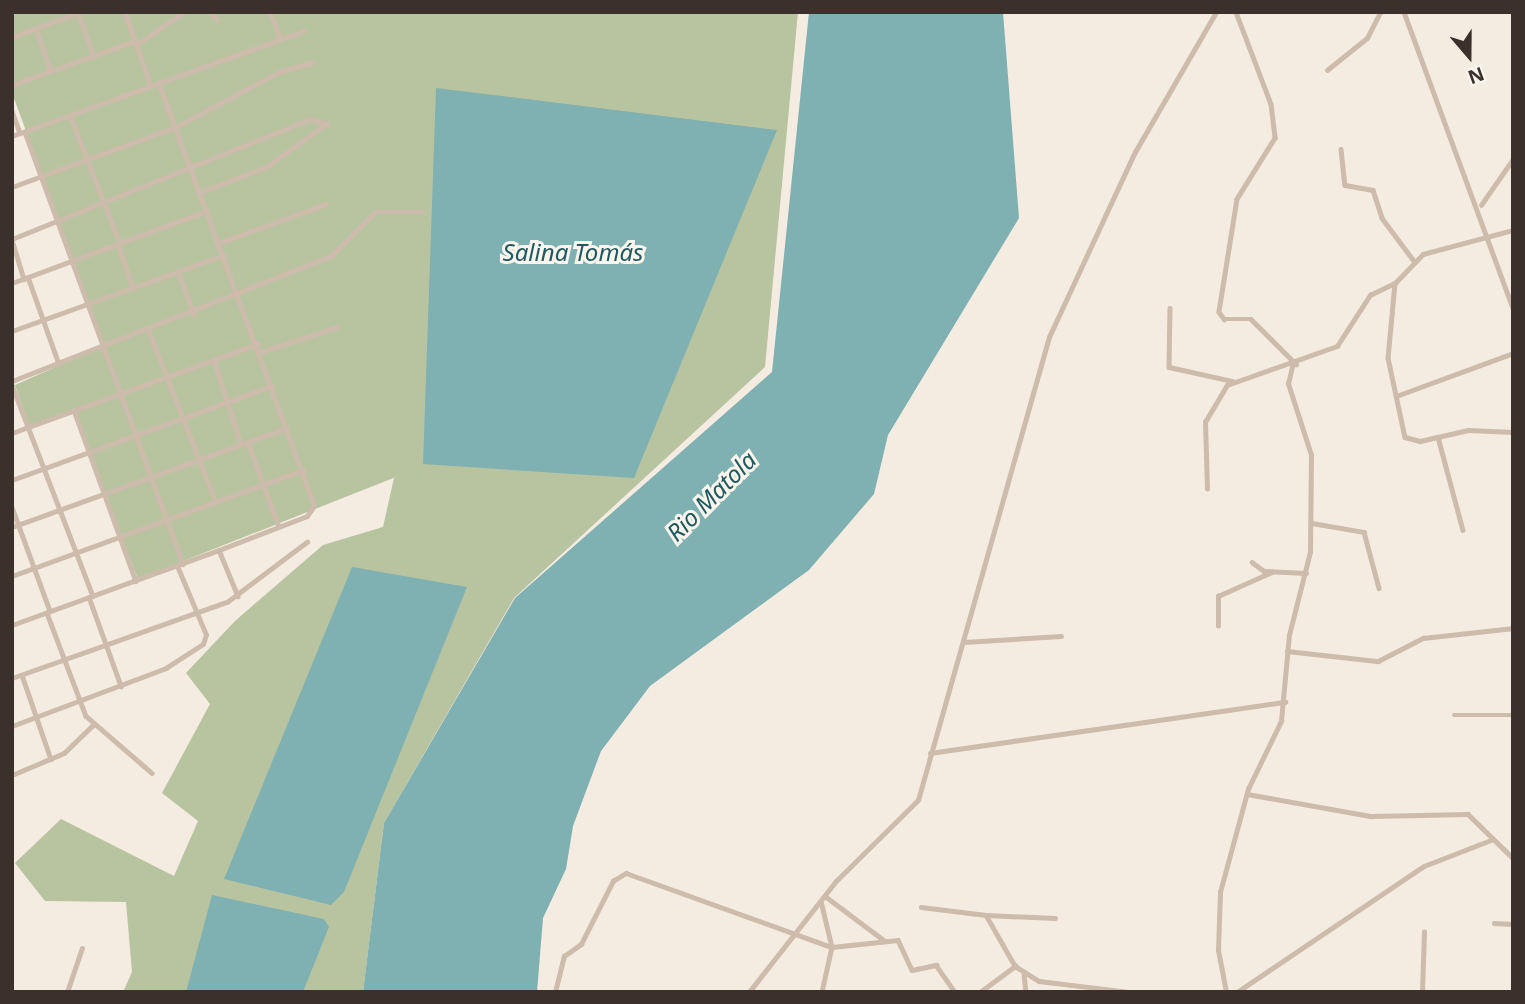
<!DOCTYPE html>
<html>
<head>
<meta charset="utf-8">
<style>
	body { margin:0 }
	#map { position:relative; width:1525px; height:1004px; overflow:hidden; background:#f4ebe1; font-family:"Noto Sans",sans-serif }
	div>[style] { position:absolute }
	[style*='--x'] { left:calc(var(--x)*1px); top:calc(var(--y)*1px); width:calc(var(--w)*1px); rotate:calc(var(--a)*1deg) }
	.green>* { inset:0; background:#b8c4a0 }
	.water>* { inset:0; background:#7fb0b2 }
	.street>* { height:4.5px; margin:-2.25px; padding:0 2.25px; transform-origin:2.25px; border-radius:2.25px; background:#cdbbac }
	span { translate:-50% -50%; white-space:nowrap; text-align:center; line-height:1.15; -webkit-text-stroke:6px #fbf5ee; paint-order:stroke }
	.water-label { font-size:24px; color:#1f5a5e; font-style:italic }
	.frame { position:absolute; inset:0; border:14px solid #3b302b; pointer-events:none }
	.north { position:absolute; left:1434px; top:21px; width:70px; height:70px; -webkit-text-stroke:5px #fbf5ee; paint-order:stroke; rotate:160deg; font-size:19px; font-weight:700; line-height:28px; text-align:center; color:#3b302b }
	.north::after { content:''; display:block; margin:auto; width:24px; height:32px; background:#3b302b; clip-path:polygon(50% 0,100% 100%,50% 72%,0 100%) }
</style>
</head>
<body>
<div id="map">
	<div class="green">
		<div style="clip-path:polygon(12px 12px,798px 12px,765px 367px,514px 598px,384px 823px,363px 992px,123px 992px,132px 972px,126px 902px,45px 901px,15px 863px,61px 819px,174px 876px,198px 821px,162px 793px,210px 704px,186px 673px,235px 621px,323px 545px,383px 527px,394px 478px,401px 475px,138px 579px,72px 412px,29px 425px,15px 385px,105px 345px,12px 93px)"></div>
	</div>
	<div class="water">
		<div style="clip-path:polygon(809px 12px,1003px 12px,1019px 218px,888px 435px,874px 494px,809px 570px,650px 686px,601px 751px,573px 826px,566px 869px,543px 918px,537px 992px,363px 992px,384px 823px,515px 598px,772px 372px)"></div>
		<div style="clip-path:polygon(436px 88px,777px 130px,634px 478px,423px 464px)"></div>
		<div style="clip-path:polygon(352px 567px,467px 587px,344px 892px,331px 905px,224px 879px)"></div>
		<div style="clip-path:polygon(212px 895px,324px 919px,329px 927px,303px 992px,186px 992px)"></div>
	</div>
	<div class="street">
		<div style="--x:78;--y:12;--w:47;--a:70"></div>
		<div style="--x:125;--y:12;--w:78;--a:70.6"></div>
		<div style="--x:211;--y:12;--w:10;--a:53"></div>
		<div style="--x:270;--y:12;--w:29;--a:68"></div>
		<div style="--x:1236;--y:12;--w:98;--a:69.2"></div>
		<div style="--x:1271;--y:104;--w:34;--a:83"></div>
		<div style="--x:1275;--y:138;--w:72;--a:121.9"></div>
		<div style="--x:1237;--y:199;--w:114;--a:99.1"></div>
		<div style="--x:1219;--y:312;--w:9;--a:54"></div>
		<div style="--x:1224;--y:319;--w:27;--a:0"></div>
		<div style="--x:1251;--y:319;--w:64;--a:45"></div>
		<div style="--x:1404;--y:12;--w:315;--a:69.8"></div>
		<div style="--x:36;--y:28;--w:46;--a:70.8"></div>
		<div style="--x:12;--y:37;--w:73;--a:-19.9"></div>
		<div style="--x:136;--y:45;--w:58;--a:-34.5"></div>
		<div style="--x:1327;--y:70;--w:51;--a:-38.7"></div>
		<div style="--x:1367;--y:38;--w:29;--a:-63"></div>
		<div style="--x:12;--y:85;--w:131;--a:-19.7"></div>
		<div style="--x:12;--y:111;--w:23;--a:70"></div>
		<div style="--x:70;--y:115;--w:137;--a:68.7"></div>
		<div style="--x:25;--y:132;--w:460;--a:69.9"></div>
		<div style="--x:12;--y:136;--w:310;--a:-19.8"></div>
		<div style="--x:1341;--y:149;--w:36;--a:84"></div>
		<div style="--x:1345;--y:185;--w:28;--a:10"></div>
		<div style="--x:1373;--y:190;--w:29;--a:72"></div>
		<div style="--x:1382;--y:218;--w:54;--a:53.3"></div>
		<div style="--x:12;--y:187;--w:175;--a:-20.1"></div>
		<div style="--x:176;--y:127;--w:117;--a:-28.1"></div>
		<div style="--x:279;--y:72;--w:35;--a:-16"></div>
		<div style="--x:1481;--y:205;--w:56;--a:-55.2"></div>
		<div style="--x:12;--y:239;--w:322;--a:-21.9"></div>
		<div style="--x:311;--y:119;--w:17;--a:17"></div>
		<div style="--x:327;--y:124;--w:74;--a:144.4"></div>
		<div style="--x:267;--y:167;--w:72;--a:158.8"></div>
		<div style="--x:12;--y:240;--w:41;--a:72.9"></div>
		<div style="--x:219;--y:243;--w:114;--a:-20"></div>
		<div style="--x:118;--y:244;--w:46;--a:71.2"></div>
		<div style="--x:178;--y:271;--w:46;--a:69.6"></div>
		<div style="--x:28;--y:277;--w:92;--a:70.4"></div>
		<div style="--x:12;--y:283;--w:208;--a:-20.3"></div>
		<div style="--x:1395;--y:283;--w:75;--a:95.3"></div>
		<div style="--x:1388;--y:358;--w:81;--a:77.9"></div>
		<div style="--x:1405;--y:437;--w:16;--a:15"></div>
		<div style="--x:1420;--y:441;--w:49;--a:-12.9"></div>
		<div style="--x:1468;--y:430;--w:45;--a:2.5"></div>
		<div style="--x:1170;--y:308;--w:59;--a:91"></div>
		<div style="--x:1169;--y:367;--w:65;--a:12.5"></div>
		<div style="--x:12;--y:331;--w:225;--a:-19.7"></div>
		<div style="--x:149;--y:331;--w:184;--a:68.6"></div>
		<div style="--x:261;--y:352;--w:80;--a:-18.2"></div>
		<div style="--x:214;--y:360;--w:88;--a:72.2"></div>
		<div style="--x:12;--y:381;--w:343;--a:-21.4"></div>
		<div style="--x:331;--y:256;--w:62;--a:-45"></div>
		<div style="--x:375;--y:212;--w:48;--a:0"></div>
		<div style="--x:12;--y:385;--w:226;--a:69"></div>
		<div style="--x:1399;--y:395;--w:121;--a:-20.2"></div>
		<div style="--x:74;--y:410;--w:182;--a:70.1"></div>
		<div style="--x:12;--y:433;--w:262;--a:-19.9"></div>
		<div style="--x:1438;--y:437;--w:96;--a:75"></div>
		<div style="--x:248;--y:442;--w:90;--a:70"></div>
		<div style="--x:12;--y:480;--w:276;--a:-19.9"></div>
		<div style="--x:1207;--y:489;--w:67;--a:-91.7"></div>
		<div style="--x:1205;--y:422;--w:43;--a:-59.3"></div>
		<div style="--x:1227;--y:385;--w:117;--a:-19.5"></div>
		<div style="--x:1337;--y:346;--w:61;--a:-57.1"></div>
		<div style="--x:1370;--y:295;--w:28;--a:-26"></div>
		<div style="--x:1395;--y:283;--w:40;--a:-46"></div>
		<div style="--x:1423;--y:254;--w:93;--a:-14.9"></div>
		<div style="--x:12;--y:507;--w:111;--a:69.9"></div>
		<div style="--x:1312;--y:523;--w:53;--a:9.8"></div>
		<div style="--x:1364;--y:532;--w:58;--a:75"></div>
		<div style="--x:12;--y:527;--w:292;--a:-19.8"></div>
		<div style="--x:219;--y:550;--w:50;--a:67.6"></div>
		<div style="--x:1252;--y:562;--w:15;--a:37"></div>
		<div style="--x:1264;--y:571;--w:42;--a:2.7"></div>
		<div style="--x:12;--y:576;--w:310;--a:-20"></div>
		<div style="--x:89;--y:597;--w:95;--a:70.2"></div>
		<div style="--x:47;--y:613;--w:110;--a:69.3"></div>
		<div style="--x:86;--y:716;--w:87;--a:40.8"></div>
		<div style="--x:12;--y:625;--w:220;--a:-19.9"></div>
		<div style="--x:219;--y:550;--w:94;--a:-21.1"></div>
		<div style="--x:307;--y:516;--w:12;--a:-55"></div>
		<div style="--x:314;--y:506;--w:451;--a:-110.2"></div>
		<div style="--x:1218;--y:626;--w:30;--a:-90"></div>
		<div style="--x:1218;--y:596;--w:59;--a:-24"></div>
		<div style="--x:964;--y:642;--w:97;--a:-3.5"></div>
		<div style="--x:1287;--y:651;--w:92;--a:6.3"></div>
		<div style="--x:1378;--y:661;--w:51;--a:-27.1"></div>
		<div style="--x:1423;--y:638;--w:91;--a:-6.3"></div>
		<div style="--x:22;--y:675;--w:89;--a:71"></div>
		<div style="--x:12;--y:678;--w:228;--a:-19.5"></div>
		<div style="--x:227;--y:602;--w:100;--a:-36.9"></div>
		<div style="--x:1454;--y:715;--w:59;--a:0"></div>
		<div style="--x:12;--y:726;--w:165;--a:-20.6"></div>
		<div style="--x:166;--y:668;--w:44;--a:-33"></div>
		<div style="--x:203;--y:644;--w:9;--a:-72"></div>
		<div style="--x:206;--y:635;--w:75;--a:-112.8"></div>
		<div style="--x:930;--y:753;--w:359;--a:-8.2"></div>
		<div style="--x:12;--y:775;--w:56;--a:-22.9"></div>
		<div style="--x:64;--y:753;--w:42;--a:-44"></div>
		<div style="--x:1247;--y:794;--w:126;--a:10.1"></div>
		<div style="--x:1371;--y:816;--w:97;--a:-1.2"></div>
		<div style="--x:1468;--y:814;--w:63;--a:44.4"></div>
		<div style="--x:825;--y:896;--w:75;--a:36.9"></div>
		<div style="--x:821;--y:901;--w:47;--a:76.6"></div>
		<div style="--x:832;--y:947;--w:46;--a:102.5"></div>
		<div style="--x:921;--y:907;--w:65;--a:7"></div>
		<div style="--x:986;--y:915;--w:59;--a:60.4"></div>
		<div style="--x:1015;--y:966;--w:28;--a:32"></div>
		<div style="--x:1039;--y:981;--w:92;--a:6.9"></div>
		<div style="--x:986;--y:915;--w:69;--a:2.5"></div>
		<div style="--x:1494;--y:923;--w:19;--a:3"></div>
		<div style="--x:1024;--y:974;--w:18;--a:84"></div>
		<div style="--x:67;--y:992;--w:46;--a:-71.2"></div>
		<div style="--x:555;--y:992;--w:37;--a:-76"></div>
		<div style="--x:564;--y:956;--w:21;--a:-35"></div>
		<div style="--x:581;--y:944;--w:71;--a:-63.1"></div>
		<div style="--x:613;--y:881;--w:15;--a:-32"></div>
		<div style="--x:626;--y:873;--w:219;--a:19.8"></div>
		<div style="--x:832;--y:947;--w:66;--a:-6.1"></div>
		<div style="--x:898;--y:940;--w:33;--a:65"></div>
		<div style="--x:912;--y:970;--w:25;--a:-12"></div>
		<div style="--x:936;--y:965;--w:33;--a:55"></div>
		<div style="--x:749;--y:992;--w:141;--a:-51.9"></div>
		<div style="--x:836;--y:881;--w:115;--a:-44.6"></div>
		<div style="--x:918;--y:800;--w:481;--a:-74.2"></div>
		<div style="--x:1049;--y:337;--w:204;--a:-65.1"></div>
		<div style="--x:1135;--y:152;--w:162;--a:-59.9"></div>
		<div style="--x:980;--y:992;--w:44;--a:-36.6"></div>
		<div style="--x:1226;--y:992;--w:43;--a:-100.8"></div>
		<div style="--x:1218;--y:950;--w:58;--a:-88"></div>
		<div style="--x:1220;--y:892;--w:107;--a:-74.8"></div>
		<div style="--x:1248;--y:789;--w:76;--a:-64.1"></div>
		<div style="--x:1281;--y:721;--w:86;--a:-84.7"></div>
		<div style="--x:1289;--y:635;--w:86;--a:-75.8"></div>
		<div style="--x:1310;--y:552;--w:97;--a:-89.4"></div>
		<div style="--x:1311;--y:455;--w:75;--a:-107.9"></div>
		<div style="--x:1288;--y:384;--w:18;--a:-77"></div>
		<div style="--x:1237;--y:992;--w:225;--a:-34"></div>
		<div style="--x:1424;--y:866;--w:72;--a:-21.2"></div>
		<div style="--x:1422;--y:992;--w:60;--a:-88.1"></div>
	</div>
	<div class="water-label">
		<span style="left:573px;top:252px">Salina Tomás</span>
		<span style="left:711px;top:496px;rotate:-45deg">Rio Matola</span>
	</div>
	<div class="frame"></div>
	<div class="north">N</div>
</div>
</body>
</html>
